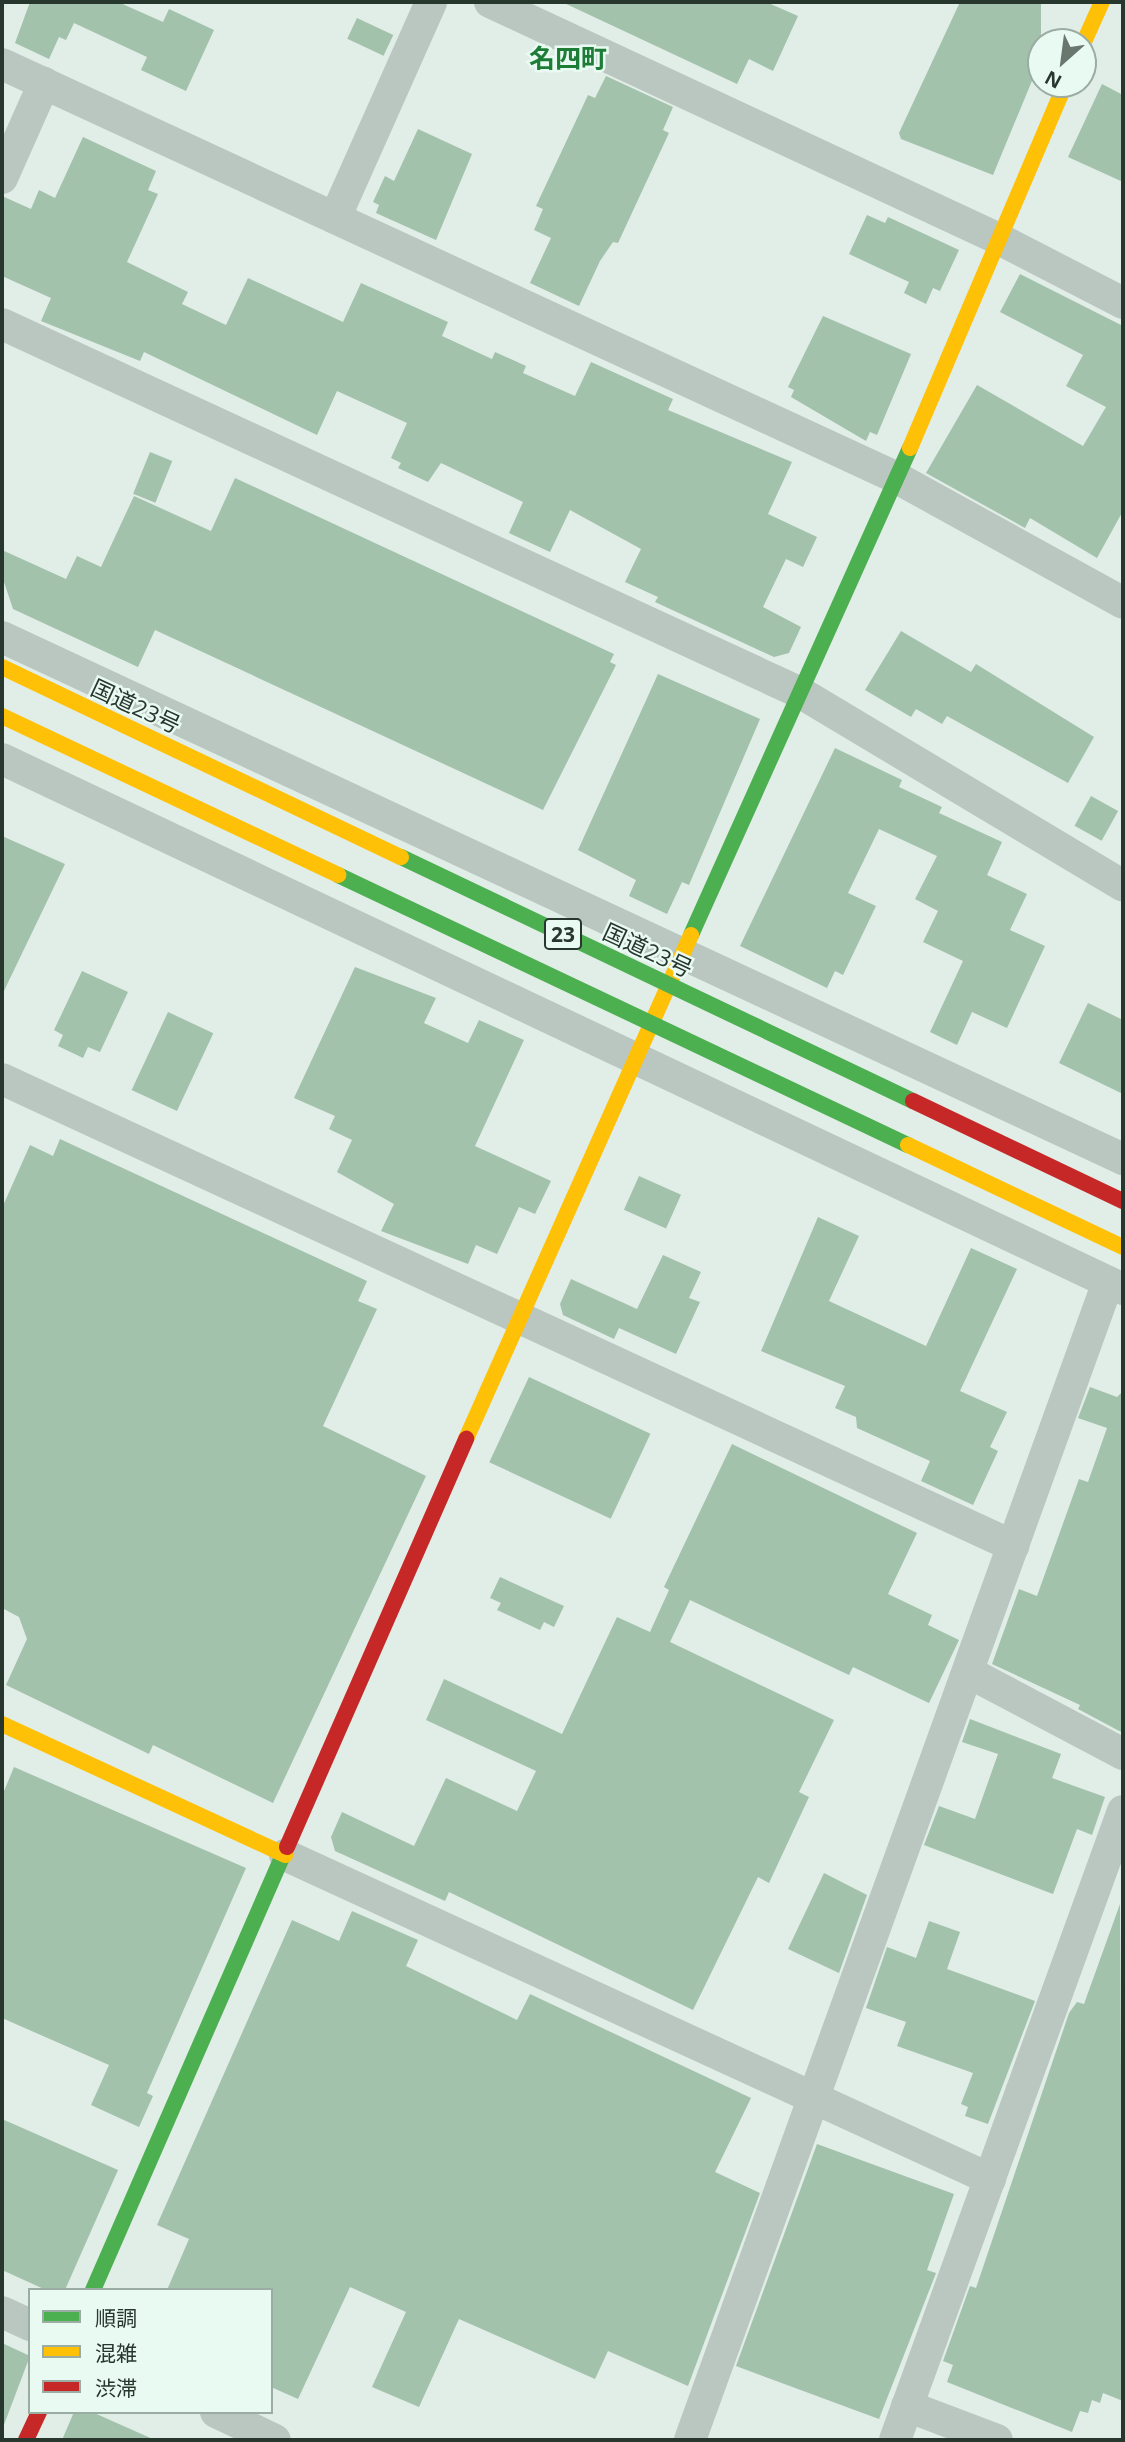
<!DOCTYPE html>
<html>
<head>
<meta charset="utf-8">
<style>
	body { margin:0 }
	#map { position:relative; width:1125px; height:2442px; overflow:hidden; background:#e1ede7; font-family:"Open Sans","Noto Sans JP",sans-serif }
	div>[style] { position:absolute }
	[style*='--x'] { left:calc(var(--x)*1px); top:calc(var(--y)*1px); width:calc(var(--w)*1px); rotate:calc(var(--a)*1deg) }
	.building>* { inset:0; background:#a2c2ac; transform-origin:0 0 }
	.street>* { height:32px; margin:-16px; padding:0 16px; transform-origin:16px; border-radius:16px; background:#bac6c0 }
	.fast>* { height:16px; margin:-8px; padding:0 8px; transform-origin:8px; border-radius:8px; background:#4caf50 }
	.slow>* { height:16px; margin:-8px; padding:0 8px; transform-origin:8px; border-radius:8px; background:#ffc107 }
	.jam>* { height:16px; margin:-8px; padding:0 8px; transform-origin:8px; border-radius:8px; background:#c62828 }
	.fast-bridge>* { height:16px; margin:-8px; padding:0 8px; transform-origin:8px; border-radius:8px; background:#4caf50 }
	.slow-bridge>* { height:16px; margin:-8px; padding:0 8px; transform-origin:8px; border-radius:8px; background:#ffc107 }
	.jam-bridge>* { height:16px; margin:-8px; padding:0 8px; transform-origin:8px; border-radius:8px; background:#c62828 }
	span { translate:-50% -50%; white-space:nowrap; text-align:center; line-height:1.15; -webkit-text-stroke:5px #e8faf2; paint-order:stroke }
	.shield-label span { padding:2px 5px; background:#e8faf2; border:2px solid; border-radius:5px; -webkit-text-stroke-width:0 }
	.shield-label { font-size:21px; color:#28372d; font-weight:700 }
	.street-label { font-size:23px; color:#28372d }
	.quarter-label { font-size:26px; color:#1d7d37; font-weight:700 }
	.frame { position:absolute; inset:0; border:4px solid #28372d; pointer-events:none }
	.legend { position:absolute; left:28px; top:2288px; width:245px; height:126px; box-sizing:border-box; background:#e8faf2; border:2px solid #9baca3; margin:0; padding:9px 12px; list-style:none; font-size:21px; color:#28372d }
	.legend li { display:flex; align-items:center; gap:14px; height:35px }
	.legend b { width:35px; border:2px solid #9baca3 }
	.north { position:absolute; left:1027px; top:28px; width:70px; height:70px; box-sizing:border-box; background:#e8faf2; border:2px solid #9baca3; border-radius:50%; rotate:208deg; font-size:19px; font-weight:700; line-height:28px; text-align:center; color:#28372d }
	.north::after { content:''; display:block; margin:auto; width:24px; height:32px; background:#69776e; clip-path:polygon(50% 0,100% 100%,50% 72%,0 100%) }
</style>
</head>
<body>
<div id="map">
	<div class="building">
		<div style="clip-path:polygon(30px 2px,118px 2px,163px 22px,169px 9px,214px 30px,186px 91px,141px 70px,147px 57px,74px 23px,66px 40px,59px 37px,49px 59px,15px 43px)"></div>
		<div style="clip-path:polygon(562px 2px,766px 2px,798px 16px,773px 71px,749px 59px,737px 84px)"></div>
		<div style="clip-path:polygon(960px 2px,1041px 2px,1041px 59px,993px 175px,901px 139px,899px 133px)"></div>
		<div style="left:357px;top:18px;width:40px;height:23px;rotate:25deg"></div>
		<div style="clip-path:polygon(606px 76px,673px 107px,663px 130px,669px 133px,618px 243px,613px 242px,600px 261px,579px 306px,530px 283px,551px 238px,534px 230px,543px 209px,536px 206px,588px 95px,595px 98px)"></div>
		<div style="clip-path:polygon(1102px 84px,1123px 95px,1123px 182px,1068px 157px)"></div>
		<div style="clip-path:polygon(418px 129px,472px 154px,436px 240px,376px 213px,379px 205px,373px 202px,385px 176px,394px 181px)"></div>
		<div style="clip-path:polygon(83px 137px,156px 171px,148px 190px,158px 194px,127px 262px,188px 292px,182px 304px,226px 325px,248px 278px,343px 322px,361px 283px,448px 322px,442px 336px,492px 359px,495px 352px,526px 366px,523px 373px,575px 396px,591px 362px,673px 399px,668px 410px,792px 462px,768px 514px,817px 537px,803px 567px,786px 559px,763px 607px,801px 627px,789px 653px,774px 657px,655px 602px,658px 597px,625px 582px,641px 549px,570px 510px,550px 552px,509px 533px,523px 502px,441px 463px,428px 482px,398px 468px,401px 463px,391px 458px,407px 423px,337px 391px,317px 435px,144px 352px,140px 361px,41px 321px,51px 298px,2px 276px,2px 196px,31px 209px,39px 190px,55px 198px)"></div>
		<div style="clip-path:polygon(867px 215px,885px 223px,888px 217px,959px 250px,940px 291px,933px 288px,926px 304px,904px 293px,909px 282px,849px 254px)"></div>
		<div style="clip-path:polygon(1020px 274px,1123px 326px,1123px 511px,1097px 558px,1030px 518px,1025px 528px,926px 473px,977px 385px,1083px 446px,1106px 407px,1066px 386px,1083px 355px,1000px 312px)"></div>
		<div style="clip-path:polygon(823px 316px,911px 354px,877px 435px,870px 432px,866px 441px,791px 397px,794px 390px,788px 387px)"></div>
		<div style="left:150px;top:452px;width:24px;height:45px;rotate:22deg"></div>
		<div style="clip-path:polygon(235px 478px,614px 654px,610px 662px,616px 665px,543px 810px,155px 630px,138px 667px,13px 609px,2px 576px,2px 550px,66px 579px,77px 556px,101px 567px,134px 496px,211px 531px)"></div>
		<div style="clip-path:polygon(901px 631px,971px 672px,976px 664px,1094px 737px,1068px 783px,947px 716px,942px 724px,916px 709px,911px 717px,865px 690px)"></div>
		<div style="clip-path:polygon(658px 674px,760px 719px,689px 885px,682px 882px,667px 914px,629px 896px,636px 880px,578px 850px)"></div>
		<div style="clip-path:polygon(835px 748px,902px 780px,899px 787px,942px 807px,939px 813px,1002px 842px,987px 875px,1027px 894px,1010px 930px,1045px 946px,1007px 1028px,972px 1012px,957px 1045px,930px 1032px,963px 961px,923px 942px,938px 911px,915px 899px,937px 856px,879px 829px,848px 893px,876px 906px,843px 975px,835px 971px,827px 988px,740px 946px)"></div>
		<div style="left:1091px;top:796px;width:31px;height:34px;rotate:29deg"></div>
		<div style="clip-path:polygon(2px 836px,65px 864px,2px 995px)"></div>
		<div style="clip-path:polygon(355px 967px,436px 998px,424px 1023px,468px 1043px,479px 1020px,524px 1040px,475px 1146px,551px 1181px,535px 1214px,519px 1207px,497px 1254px,476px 1245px,468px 1264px,381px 1231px,394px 1204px,337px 1172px,352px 1140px,329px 1129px,335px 1116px,294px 1098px)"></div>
		<div style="clip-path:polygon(82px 971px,128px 992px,100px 1052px,88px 1047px,83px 1058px,58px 1046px,63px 1035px,54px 1030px)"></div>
		<div style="clip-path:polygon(1088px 1003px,1123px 1020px,1123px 1094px,1059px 1063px)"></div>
		<div style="left:168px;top:1012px;width:50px;height:86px;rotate:25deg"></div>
		<div style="clip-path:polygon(60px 1139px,367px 1281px,358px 1301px,377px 1309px,323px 1426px,426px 1476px,273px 1803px,153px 1745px,149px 1754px,6px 1685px,27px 1639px,19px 1617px,2px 1608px,2px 1208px,30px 1145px,53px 1156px)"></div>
		<div style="left:639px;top:1176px;width:46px;height:37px;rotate:24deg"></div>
		<div style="clip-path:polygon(818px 1217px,859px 1236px,829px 1301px,926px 1346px,971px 1248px,1017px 1269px,960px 1391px,1007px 1412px,990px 1447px,998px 1451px,973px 1505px,921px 1481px,930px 1461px,857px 1428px,856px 1417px,835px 1408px,845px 1386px,761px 1351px)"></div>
		<div style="clip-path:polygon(663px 1255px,701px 1272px,689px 1298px,700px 1302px,676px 1354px,619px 1328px,614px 1339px,563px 1315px,560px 1304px,571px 1279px,637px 1309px)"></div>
		<div style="left:529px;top:1377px;width:134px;height:94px;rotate:25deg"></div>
		<div style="clip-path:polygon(1090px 1387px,1117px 1397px,1123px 1391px,1123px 1733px,1078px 1709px,1080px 1705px,992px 1664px,1019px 1589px,1037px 1596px,1079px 1479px,1088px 1482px,1107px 1428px,1078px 1418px)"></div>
		<div style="clip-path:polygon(732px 1444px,917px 1533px,888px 1594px,932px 1615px,928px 1625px,959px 1640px,929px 1703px,853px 1667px,849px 1675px,690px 1600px,670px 1642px,834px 1720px,799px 1792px,809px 1797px,769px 1883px,758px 1877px,693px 2010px,449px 1892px,445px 1901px,335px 1851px,331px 1837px,342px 1812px,414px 1846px,446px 1778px,517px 1811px,536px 1771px,426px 1720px,444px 1679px,562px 1734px,617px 1617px,650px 1632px,669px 1590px,664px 1587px)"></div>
		<div style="clip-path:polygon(500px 1577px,564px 1606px,554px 1627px,544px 1622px,540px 1630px,497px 1610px,501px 1603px,490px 1598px)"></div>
		<div style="clip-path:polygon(970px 1719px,1061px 1754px,1052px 1778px,1105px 1797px,1092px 1835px,1077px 1829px,1053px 1894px,924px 1845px,939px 1806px,975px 1819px,998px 1754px,962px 1742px)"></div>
		<div style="clip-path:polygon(14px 1767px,246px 1868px,147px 2093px,153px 2096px,139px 2127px,91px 2105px,109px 2065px,2px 2018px,2px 1796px)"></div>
		<div style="clip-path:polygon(824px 1873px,867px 1895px,839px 1973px,788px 1949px)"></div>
		<div style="clip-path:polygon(1120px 1904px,1123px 2401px,1103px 2393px,1100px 2403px,1092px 2400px,1088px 2413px,1080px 2411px,1072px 2432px,947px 2382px,953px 2365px,943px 2361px,970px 2286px,976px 2288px,1069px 2013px,1077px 2002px,1084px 2004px)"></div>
		<div style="clip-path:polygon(352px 1911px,418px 1940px,406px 1966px,517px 2020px,530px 1994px,751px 2098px,715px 2172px,760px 2193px,688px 2386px,608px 2351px,595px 2379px,459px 2319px,419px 2407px,372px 2387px,406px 2312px,350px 2287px,298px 2399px,271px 2387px,271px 2290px,167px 2290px,189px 2239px,157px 2225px,292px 1920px,339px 1941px)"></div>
		<div style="clip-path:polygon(929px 1921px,960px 1932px,947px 1969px,1035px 2001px,988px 2124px,965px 2116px,968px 2107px,961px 2104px,973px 2073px,897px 2046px,906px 2022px,866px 2008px,887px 1947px,916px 1958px)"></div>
		<div style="clip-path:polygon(2px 2119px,118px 2170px,65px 2290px,46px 2290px,2px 2270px)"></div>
		<div style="clip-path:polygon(817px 2144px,954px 2194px,927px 2270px,936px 2273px,879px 2419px,736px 2366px)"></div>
		<div style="clip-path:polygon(2px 2343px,30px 2356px,2px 2430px)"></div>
		<div style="clip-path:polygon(74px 2412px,92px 2412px,155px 2440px,62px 2440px)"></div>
	</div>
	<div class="street">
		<div style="--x:490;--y:2;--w:559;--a:24.96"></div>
		<div style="--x:997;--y:238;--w:142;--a:27.3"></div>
		<div style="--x:2;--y:64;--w:986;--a:24.82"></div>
		<div style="--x:897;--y:478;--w:258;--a:28.9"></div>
		<div style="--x:2;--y:178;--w:104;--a:-66.1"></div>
		<div style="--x:335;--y:218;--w:236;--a:-66"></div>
		<div style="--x:2;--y:324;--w:880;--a:24.79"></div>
		<div style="--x:801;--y:693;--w:375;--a:30.9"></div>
		<div style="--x:2;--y:637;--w:1237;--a:24.97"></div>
		<div style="--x:2;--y:759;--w:1240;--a:25.3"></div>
		<div style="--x:2;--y:1079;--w:1114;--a:24.79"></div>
		<div style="--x:968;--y:1672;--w:175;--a:27.9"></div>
		<div style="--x:285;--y:1855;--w:776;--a:24.68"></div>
		<div style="--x:2;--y:2312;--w:31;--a:25"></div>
		<div style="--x:907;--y:2406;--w:96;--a:20.7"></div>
		<div style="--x:216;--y:2412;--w:65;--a:25.4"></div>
		<div style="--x:690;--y:2440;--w:1231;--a:-70.15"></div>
		<div style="--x:895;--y:2440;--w:669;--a:-70.08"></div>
	</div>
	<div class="fast">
		<div style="--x:691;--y:935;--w:534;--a:-65.79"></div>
		<div style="--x:93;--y:2290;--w:484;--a:-66.4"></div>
	</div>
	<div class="slow">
		<div style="--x:1083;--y:44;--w:46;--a:-65.7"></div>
		<div style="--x:910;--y:448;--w:396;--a:-66.9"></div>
		<div style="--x:466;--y:1439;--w:552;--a:-65.94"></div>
		<div style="--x:2;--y:1724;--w:312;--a:24.8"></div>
	</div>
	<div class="jam">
		<div style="--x:287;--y:1847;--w:446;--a:-66.3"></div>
		<div style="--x:26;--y:2440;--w:31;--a:-65"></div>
	</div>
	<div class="fast-bridge">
		<div style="--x:401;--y:857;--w:567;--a:25.48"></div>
		<div style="--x:338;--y:875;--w:631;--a:25.35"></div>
	</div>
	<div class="slow-bridge">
		<div style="--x:2;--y:667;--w:442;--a:25.5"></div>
		<div style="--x:2;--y:716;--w:372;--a:25.3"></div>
		<div style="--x:908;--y:1145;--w:238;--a:25.4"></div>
	</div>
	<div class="jam-bridge">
		<div style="--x:913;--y:1101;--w:233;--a:25.5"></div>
	</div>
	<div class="shield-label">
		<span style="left:563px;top:934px">23</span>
	</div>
	<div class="street-label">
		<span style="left:136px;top:706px;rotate:25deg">国道23号</span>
		<span style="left:648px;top:950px;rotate:25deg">国道23号</span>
	</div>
	<div class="quarter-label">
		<span style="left:568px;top:59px">名四町</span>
	</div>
	<div class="frame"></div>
	<ul class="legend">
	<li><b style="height:9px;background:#4caf50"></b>順調</li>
	<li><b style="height:9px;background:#ffc107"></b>混雑</li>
	<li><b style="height:9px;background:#c62828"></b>渋滞</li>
	</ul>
	<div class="north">N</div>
</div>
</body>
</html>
